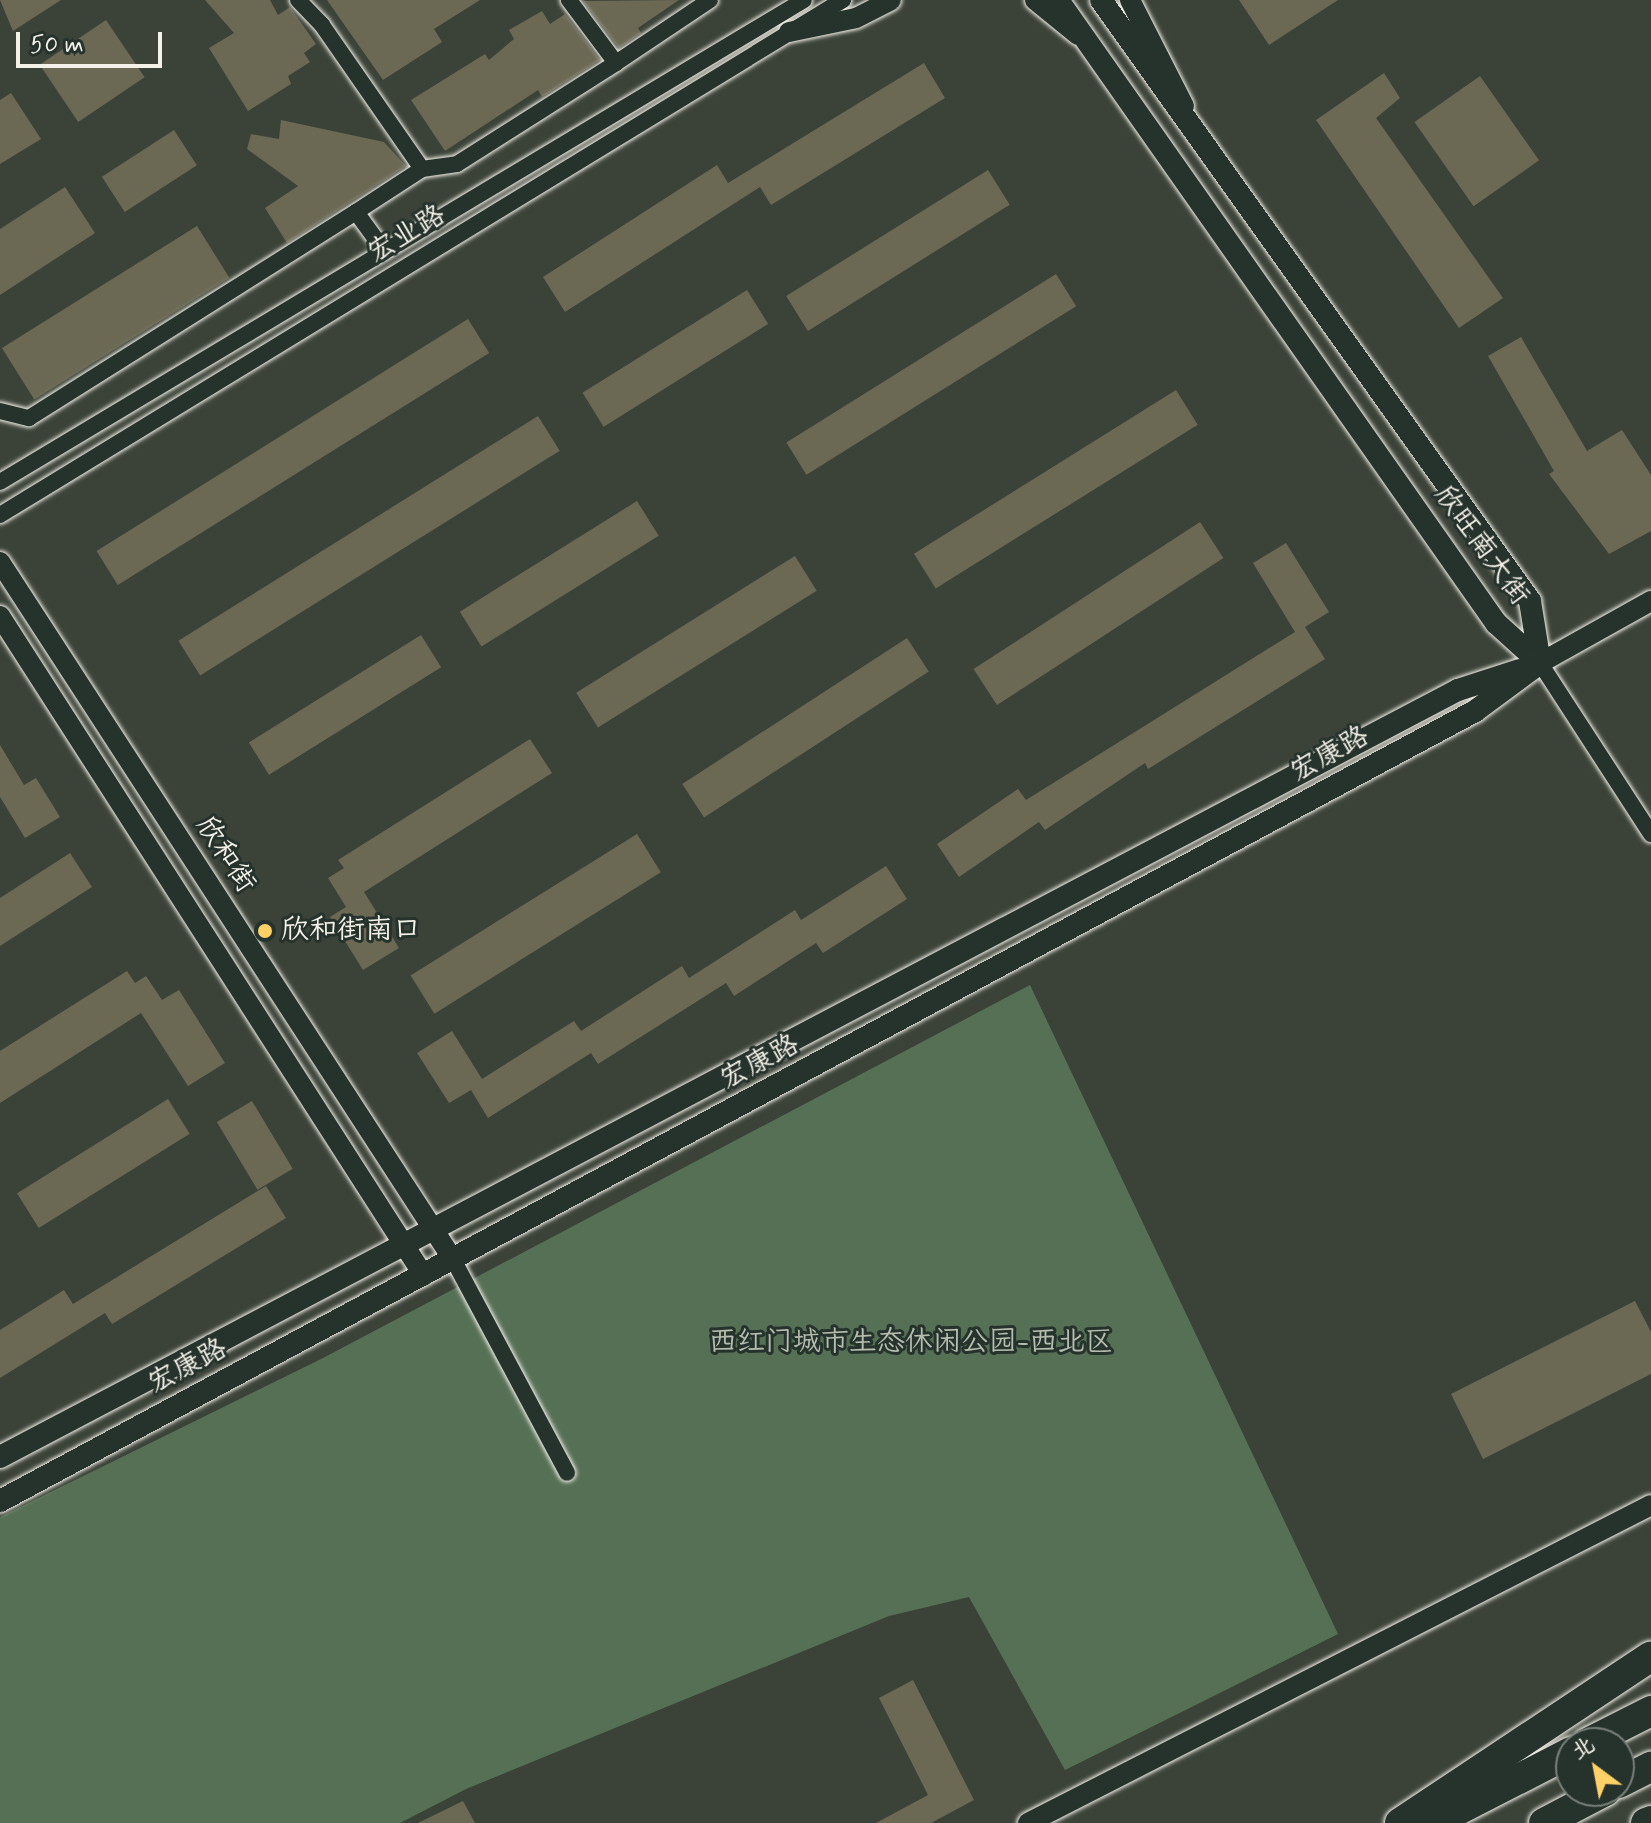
<!DOCTYPE html>
<html>
<head>
<meta charset="utf-8">
<style>
	body { margin:0 }
	#map { position:relative; width:1651px; height:1823px; overflow:hidden; background:#3b4339; font-family:Mynerve,"LXGW WenKai TC",sans-serif }
	div>[style] { position:absolute }
	[style*='--x'] { left:calc(var(--x)*1px); top:calc(var(--y)*1px); width:calc(var(--w)*1px); rotate:calc(var(--a)*1deg) }
	.green>* { inset:0; background:#567056 }
	.building>* { inset:0; background:#6b6854; transform-origin:0 0 }
	.roads { filter:drop-shadow(0 0 2px #f4f1e8) drop-shadow(0 0 2px #f4f1e8) }
	.minor>* { height:16px; margin:-8px; padding:0 8px; transform-origin:8px; border-radius:8px; background:#26332d }
	.tertiary>* { height:20px; margin:-10px; padding:0 10px; transform-origin:10px; border-radius:10px; background:#26332d }
	.secondary>* { height:22px; margin:-11px; padding:0 11px; transform-origin:11px; border-radius:11px; background:#26332d }
	.motorway>* { height:30px; margin:-15px; padding:0 15px; transform-origin:15px; border-radius:15px; background:#26332d }
	.dots>* { width:22px; height:22px; translate:-50% -50%; box-sizing:border-box; border:4px solid #26332d; border-radius:50% }
	span { translate:-50% -50%; white-space:nowrap; text-align:center; line-height:1.15; -webkit-text-stroke:6px #26332d; paint-order:stroke }
	.street-label { font-size:28px; color:#f4f1e8 }
	.poi-label { font-size:28px; color:#f4f1e8 }
	.left { translate:0 -50%; text-align:left }
	.park-label { font-size:28px; color:#b5bdae }
	.north { position:absolute; left:1555px; top:1727px; width:80px; height:80px; box-sizing:border-box; background:#26332d; border:2px solid #787f78; border-radius:50%; rotate:328deg; font-size:22px; font-weight:700; line-height:32px; text-align:center; color:#f4f1e8 }
	.north::after { content:''; display:block; margin:auto; width:28px; height:36px; background:#ffd166; clip-path:polygon(50% 0,100% 100%,50% 72%,0 100%) }
	.scale { position:absolute; left:16px; top:32px; width:146px; height:36px; box-sizing:border-box; border:4px solid #f4f1e8; border-top:0; padding-left:10px; font-size:24px; line-height:28px; white-space:nowrap; color:#f4f1e8; -webkit-text-stroke:6px #26332d; paint-order:stroke }
</style>
</head>
<body>
<div id="map">
	<div class="green">
		<div style="clip-path:polygon(1030px 985px,1338px 1634px,1065px 1770px,969px 1597px,889px 1616px,466px 1789px,400px 1823px,0 1823px,0 1517px,323px 1358px)"></div>
	</div>
	<div class="building">
		<div style="clip-path:polygon(0 0,61px 0,13px 31px)"></div>
		<div style="clip-path:polygon(205px 0,270px 0,278px 15px,290px 7px,316px 44px,304px 53px,310px 62px,288px 76px,291px 84px,248px 111px,209px 48px,234px 33px)"></div>
		<div style="clip-path:polygon(327px 0,480px 0,434px 29px,442px 42px,383px 80px)"></div>
		<div style="clip-path:polygon(679px 0,638px 28px,641px 33px,619px 48px,583px 1px)"></div>
		<div style="clip-path:polygon(1239px 0,1338px 0,1269px 45px)"></div>
		<div style="clip-path:polygon(542px 11px,550px 24px,565px 14px,600px 60px,542px 97px,538px 90px,445px 151px,411px 100px,485px 54px,489px 60px,514px 39px,509px 30px)"></div>
		<div style="left:106px;top:20px;width:69px;height:80px;rotate:56deg"></div>
		<div style="clip-path:polygon(924px 63px,945px 98px,771px 205px,760px 187px,565px 312px,543px 277px,717px 165px,728px 183px)"></div>
		<div style="clip-path:polygon(1384px 73px,1400px 98px,1376px 118px,1503px 298px,1459px 328px,1316px 120px)"></div>
		<div style="left:1480px;top:76px;width:103px;height:80px;rotate:55deg"></div>
		<div style="clip-path:polygon(11px 93px,41px 139px,0 164px,0 100px)"></div>
		<div style="clip-path:polygon(281px 120px,384px 142px,406px 166px,287px 243px,265px 208px,298px 186px,247px 149px,251px 134px,279px 139px)"></div>
		<div style="left:174px;top:130px;width:42px;height:86px;rotate:57deg"></div>
		<div style="left:988px;top:170px;width:41px;height:238px;rotate:58deg"></div>
		<div style="clip-path:polygon(65px 187px,95px 233px,0 295px,0 229px)"></div>
		<div style="left:197px;top:226px;width:61px;height:230px;rotate:58deg"></div>
		<div style="left:1056px;top:274px;width:38px;height:318px;rotate:58deg"></div>
		<div style="left:747px;top:290px;width:40px;height:194px;rotate:58deg"></div>
		<div style="left:468px;top:319px;width:40px;height:438px;rotate:58deg"></div>
		<div style="clip-path:polygon(1521px 337px,1587px 451px,1622px 430px,1651px 475px,1651px 531px,1609px 554px,1549px 474px,1554px 471px,1488px 356px)"></div>
		<div style="left:1176px;top:390px;width:41px;height:309px;rotate:58deg"></div>
		<div style="left:538px;top:416px;width:41px;height:424px;rotate:58deg"></div>
		<div style="left:637px;top:501px;width:41px;height:209px;rotate:58deg"></div>
		<div style="left:1200px;top:522px;width:43px;height:270px;rotate:57deg"></div>
		<div style="clip-path:polygon(1286px 543px,1329px 612px,1305px 627px,1325px 659px,1148px 769px,1145px 763px,1045px 830px,1039px 822px,959px 877px,937px 844px,1018px 789px,1026px 800px,1295px 632px,1253px 563px)"></div>
		<div style="left:795px;top:556px;width:41px;height:258px;rotate:58deg"></div>
		<div style="left:421px;top:635px;width:38px;height:203px;rotate:58deg"></div>
		<div style="left:907px;top:638px;width:40px;height:268px;rotate:57deg"></div>
		<div style="clip-path:polygon(530px 739px,552px 773px,364px 892px,399px 948px,363px 970px,330px 917px,346px 907px,328px 878px,344px 868px,338px 860px)"></div>
		<div style="clip-path:polygon(0 745px,24px 785px,36px 778px,60px 817px,25px 838px,0 797px)"></div>
		<div style="left:637px;top:834px;width:45px;height:267px;rotate:58deg"></div>
		<div style="clip-path:polygon(70px 853px,92px 887px,0 946px,0 898px)"></div>
		<div style="clip-path:polygon(886px 866px,907px 899px,823px 953px,816px 943px,734px 996px,726px 983px,598px 1064px,591px 1053px,488px 1118px,471px 1090px,449px 1103px,417px 1053px,452px 1031px,482px 1079px,574px 1021px,581px 1031px,682px 966px,689px 978px,795px 910px,801px 920px)"></div>
		<div style="clip-path:polygon(127px 971px,135px 983px,146px 976px,162px 1000px,179px 990px,225px 1063px,188px 1086px,141px 1013px,0 1103px,0 1051px)"></div>
		<div style="left:168px;top:1099px;width:41px;height:178px;rotate:58deg"></div>
		<div style="left:252px;top:1101px;width:79px;height:41px;rotate:59deg"></div>
		<div style="clip-path:polygon(266px 1186px,286px 1218px,112px 1324px,105px 1313px,0 1378px,0 1330px,64px 1290px,73px 1304px)"></div>
		<div style="clip-path:polygon(1635px 1301px,1651px 1332px,1651px 1374px,1483px 1459px,1451px 1394px)"></div>
		<div style="clip-path:polygon(913px 1680px,974px 1800px,931px 1823px,876px 1823px,928px 1795px,879px 1698px)"></div>
		<div style="clip-path:polygon(463px 1801px,475px 1823px,418px 1823px)"></div>
	</div>
	<div class="roads">
		<div class="minor">
			<div style="--x:298;--y:0;--w:35;--a:46"></div>
			<div style="--x:322;--y:25;--w:175;--a:55.2"></div>
			<div style="--x:422;--y:169;--w:79;--a:146.9"></div>
			<div style="--x:356;--y:212;--w:46;--a:53.9"></div>
			<div style="--x:616;--y:63;--w:113;--a:-33.8"></div>
			<div style="--x:422;--y:169;--w:35;--a:-8"></div>
			<div style="--x:457;--y:164;--w:188;--a:-32.4"></div>
			<div style="--x:616;--y:63;--w:79;--a:-126.7"></div>
			<div style="--x:0;--y:411;--w:30;--a:14"></div>
			<div style="--x:29;--y:418;--w:386;--a:-32.2"></div>
			<div style="--x:0;--y:482;--w:937;--a:-30.94"></div>
			<div style="--x:0;--y:515;--w:988;--a:-31.42"></div>
			<div style="--x:1540;--y:663;--w:204;--a:57"></div>
			<div style="--x:454;--y:1261;--w:240;--a:61.9"></div>
		</div>
		<div class="tertiary">
			<div style="--x:1035;--y:0;--w:55;--a:39.1"></div>
			<div style="--x:1130;--y:0;--w:119;--a:63"></div>
			<div style="--x:789;--y:32;--w:68;--a:-11.8"></div>
			<div style="--x:856;--y:18;--w:39;--a:-27"></div>
			<div style="--x:0;--y:562;--w:833;--a:57"></div>
			<div style="--x:0;--y:616;--w:784;--a:57.28"></div>
			<div style="--x:1540;--y:663;--w:127;--a:-29.2"></div>
			<div style="--x:1028;--y:1823;--w:699;--a:-27.04"></div>
		</div>
		<div class="secondary">
			<div style="--x:1058;--y:0;--w:762;--a:54.89"></div>
			<div style="--x:1496;--y:623;--w:59;--a:42.3"></div>
			<div style="--x:1540;--y:663;--w:63;--a:-99.2"></div>
			<div style="--x:1530;--y:601;--w:738;--a:-125.52"></div>
			<div style="--x:0;--y:1457;--w:1647;--a:-27.75"></div>
			<div style="--x:1458;--y:690;--w:65;--a:-17.9"></div>
			<div style="--x:0;--y:1501;--w:1673;--a:-28.17"></div>
			<div style="--x:1475;--y:711;--w:81;--a:-36.4"></div>
		</div>
		<div class="motorway">
			<div style="--x:1588;--y:1743;--w:71;--a:-26.9"></div>
			<div style="--x:1619;--y:1783;--w:36;--a:-27"></div>
			<div style="--x:1400;--y:1823;--w:301;--a:-33.6"></div>
			<div style="--x:1433;--y:1823;--w:155;--a:-27.2"></div>
			<div style="--x:1544;--y:1823;--w:69;--a:-27.7"></div>
			<div style="--x:1646;--y:1823;--w:5;--a:-22"></div>
		</div>
	</div>
	<div class="dots">
		<div style="left:265px;top:931px;background:#ffd166"></div>
	</div>
	<div class="street-label">
		<span style="left:407px;top:235px;rotate:-31deg">宏业路</span>
		<span style="left:1481px;top:546px;rotate:54deg">欣旺南大街</span>
		<span style="left:1330px;top:755px;rotate:-29deg">宏康路</span>
		<span style="left:225px;top:855px;rotate:57deg">欣和街</span>
		<span style="left:760px;top:1063px;rotate:-28deg">宏康路</span>
		<span style="left:188px;top:1367px;rotate:-28deg">宏康路</span>
	</div>
	<div class="poi-label">
		<span class="left" style="left:281px;top:931px">欣和街南口</span>
	</div>
	<div class="park-label">
		<span style="left:911px;top:1343px">西红门城市生态休闲公园-西北区</span>
	</div>
	<div class="north">北</div>
	<div class="scale">50 m</div>
</div>
</body>
</html>
